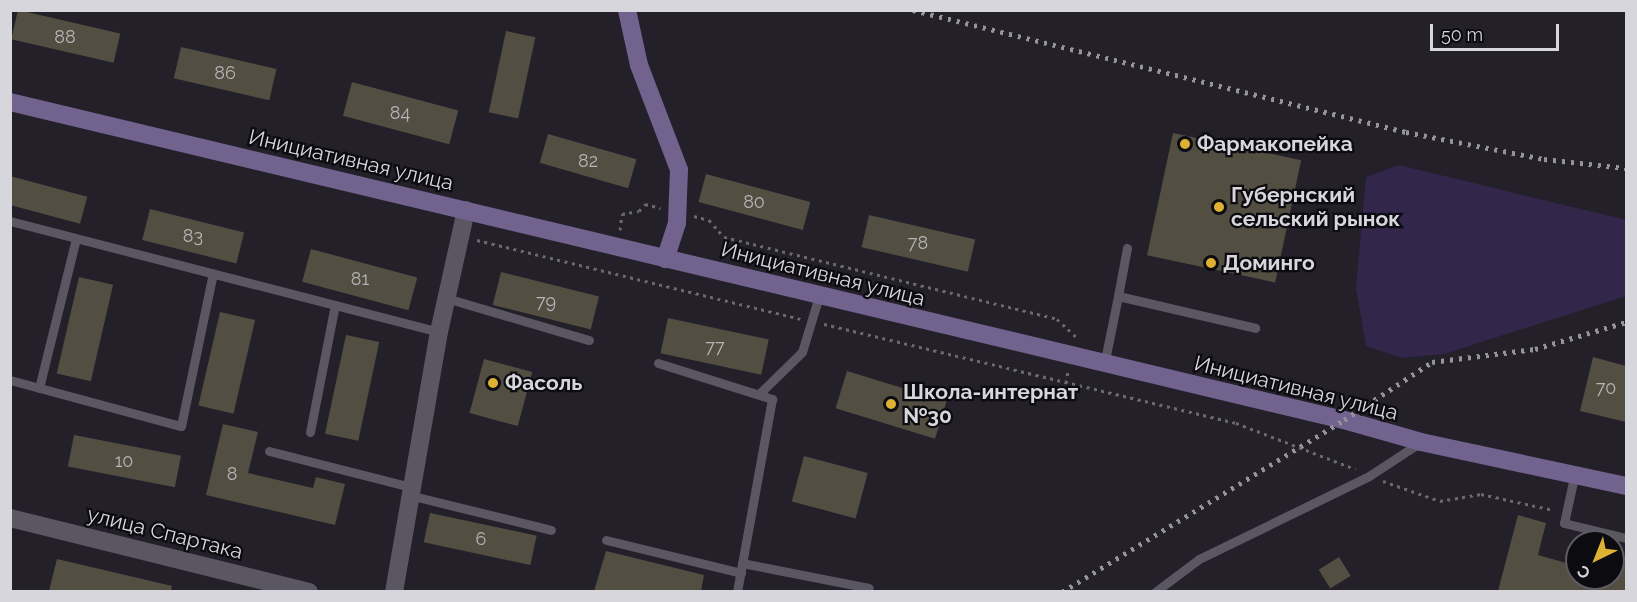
<!DOCTYPE html>
<html>
<head>
<meta charset="utf-8">
<style>
	body { margin:0 }
	#map { position:relative; width:1637px; height:602px; overflow:hidden; background:#23202a; font-family:Raleway,sans-serif }
	div>[style] { position:absolute }
	[style*='--x'] { left:calc(var(--x)*1px); top:calc(var(--y)*1px); width:calc(var(--w)*1px); rotate:calc(var(--a)*1deg) }
	.green>* { inset:0; background:#32264b }
	.building>* { inset:0; background:#524e42; transform-origin:0 0 }
	.path>* { height:3px; margin-top:-1.5px; transform-origin:0; background:repeating-linear-gradient(90deg,#6a6870 0 3px,transparent 0 7.5px) }
	.lane>* { height:9px; margin:-4.5px; padding:0 4.5px; transform-origin:4.5px; border-radius:4.5px; background:#5a5763 }
	.street>* { height:18px; margin:-9px; padding:0 9px; transform-origin:9px; border-radius:9px; background:#5a5763 }
	.secondary>* { height:18px; margin:-9px; padding:0 9px; transform-origin:9px; border-radius:9px; background:#71638e }
	.rail>* { height:4.5px; margin-top:-2.25px; transform-origin:0; background:repeating-linear-gradient(90deg,#95939b 0 3px,transparent 0 9px) }
	.dots>* { width:16px; height:16px; translate:-50% -50%; box-sizing:border-box; border:3px solid #0c0b0f; border-radius:50% }
	span { translate:-50% -50%; white-space:nowrap; text-align:center; line-height:1.15; -webkit-text-stroke:4.5px #0c0b0f; paint-order:stroke }
	.number-label { font-size:18px; color:#b6b4b6 }
	.number-label span { -webkit-text-stroke-width:0 }
	.poi-label { font-size:21px; color:#d8d6dd; font-weight:700 }
	.left { translate:0 -50%; text-align:left }
	.street-label { font-size:21px; color:#d8d6dd }
	.frame { position:absolute; inset:0; border:12px solid #d8d6dd; pointer-events:none }
	.north { position:absolute; left:1565px; top:530px; width:60px; height:60px; box-sizing:border-box; background:#0c0b0f; border:2px solid #5e5c61; border-radius:50%; rotate:223deg; font-size:16px; font-weight:700; line-height:24px; text-align:center; color:#d8d6dd }
	.north::after { content:''; display:block; margin:auto; width:21px; height:27px; background:#ddb133; clip-path:polygon(50% 0,100% 100%,50% 72%,0 100%) }
	.scale { position:absolute; left:1430px; top:24px; width:129px; height:27px; box-sizing:border-box; border:3px solid #d8d6dd; border-top:0; padding-left:8px; font-size:18px; line-height:21px; white-space:nowrap; color:#d8d6dd; -webkit-text-stroke:4px #0c0b0f; paint-order:stroke }
</style>
</head>
<body>
<div id="map">
	<div class="green">
		<div style="clip-path:polygon(1399px 165px,1626px 220px,1626px 296px,1444px 354px,1402px 358px,1366px 346px,1356px 288px,1366px 177px)"></div>
	</div>
	<div class="building">
		<div style="left:18px;top:10px;width:105px;height:30px;rotate:13deg"></div>
		<div style="left:506px;top:31px;width:30px;height:83px;rotate:12deg"></div>
		<div style="left:181px;top:47px;width:98px;height:32px;rotate:13deg"></div>
		<div style="left:352px;top:82px;width:110px;height:35px;rotate:15deg"></div>
		<div style="left:1173px;top:133px;width:131px;height:125px;rotate:12deg"></div>
		<div style="left:548px;top:134px;width:92px;height:30px;rotate:16deg"></div>
		<div style="left:706px;top:174px;width:108px;height:29px;rotate:15deg"></div>
		<div style="left:10px;top:176px;width:80px;height:28px;rotate:15deg"></div>
		<div style="left:150px;top:209px;width:97px;height:32px;rotate:14deg"></div>
		<div style="left:869px;top:215px;width:109px;height:33px;rotate:13deg"></div>
		<div style="left:311px;top:249px;width:110px;height:34px;rotate:15deg"></div>
		<div style="left:501px;top:272px;width:101px;height:34px;rotate:14deg"></div>
		<div style="left:79px;top:277px;width:35px;height:99px;rotate:13deg"></div>
		<div style="left:220px;top:312px;width:36px;height:96px;rotate:13deg"></div>
		<div style="left:668px;top:318px;width:103px;height:36px;rotate:12deg"></div>
		<div style="left:346px;top:335px;width:34px;height:101px;rotate:12deg"></div>
		<div style="clip-path:polygon(1593px 357px,1626px 366px,1626px 422px,1580px 411px)"></div>
		<div style="left:484px;top:359px;width:50px;height:56px;rotate:15deg"></div>
		<div style="left:847px;top:371px;width:104px;height:39px;rotate:17deg"></div>
		<div style="clip-path:polygon(223px 424px,258px 432px,248px 473px,313px 488px,316px 477px,345px 484px,335px 525px,206px 495px)"></div>
		<div style="left:74px;top:435px;width:109px;height:32px;rotate:11deg"></div>
		<div style="left:804px;top:456px;width:66px;height:47px;rotate:15deg"></div>
		<div style="left:430px;top:513px;width:109px;height:30px;rotate:12deg"></div>
		<div style="clip-path:polygon(1518px 515px,1546px 523px,1538px 555px,1577px 566px,1577px 578px,1613px 578px,1613px 560px,1626px 563px,1626px 591px,1498px 591px)"></div>
		<div style="clip-path:polygon(606px 551px,704px 575px,701px 591px,594px 591px)"></div>
		<div style="left:1339px;top:557px;width:22px;height:24px;rotate:58deg"></div>
		<div style="clip-path:polygon(57px 559px,172px 586px,171px 591px,49px 591px)"></div>
	</div>
	<div class="path">
		<div style="--x:694;--y:216;--w:16;--a:15"></div>
		<div style="--x:709;--y:220;--w:23;--a:49"></div>
		<div style="--x:724;--y:237;--w:343;--a:13.8"></div>
		<div style="--x:1057;--y:319;--w:26;--a:43"></div>
		<div style="--x:620;--y:230;--w:16;--a:-83"></div>
		<div style="--x:622;--y:214;--w:17;--a:-10"></div>
		<div style="--x:639;--y:211;--w:9;--a:-49"></div>
		<div style="--x:645;--y:204;--w:16;--a:14"></div>
		<div style="--x:477;--y:240;--w:333;--a:13.7"></div>
		<div style="--x:736;--y:257;--w:16;--a:-79"></div>
		<div style="--x:824;--y:324;--w:424;--a:13.5"></div>
		<div style="--x:1236;--y:423;--w:128;--a:21.1"></div>
		<div style="--x:1066;--y:383;--w:13;--a:-81"></div>
		<div style="--x:1383;--y:481;--w:60;--a:19.3"></div>
		<div style="--x:1440;--y:501;--w:42;--a:-9.7"></div>
		<div style="--x:1481;--y:494;--w:74;--a:12.5"></div>
	</div>
	<div class="lane">
		<div style="--x:10;--y:221;--w:443;--a:14.5"></div>
		<div style="--x:1118;--y:296;--w:49;--a:-79.4"></div>
		<div style="--x:446;--y:298;--w:149;--a:16.4"></div>
		<div style="--x:658;--y:363;--w:120;--a:17.5"></div>
		<div style="--x:772;--y:399;--w:196;--a:100.3"></div>
		<div style="--x:1104;--y:365;--w:70;--a:-78.5"></div>
		<div style="--x:1118;--y:296;--w:141;--a:13.1"></div>
		<div style="--x:10;--y:380;--w:177;--a:15.1"></div>
		<div style="--x:181;--y:426;--w:156;--a:-78.2"></div>
		<div style="--x:39;--y:388;--w:154;--a:-76.1"></div>
		<div style="--x:759;--y:394;--w:60;--a:-44.3"></div>
		<div style="--x:802;--y:352;--w:59;--a:-73.1"></div>
		<div style="--x:310;--y:432;--w:129;--a:-78.9"></div>
		<div style="--x:269;--y:451;--w:151;--a:14.2"></div>
		<div style="--x:1574;--y:477;--w:47;--a:102.3"></div>
		<div style="--x:1564;--y:523;--w:64;--a:13.6"></div>
		<div style="--x:413;--y:496;--w:142;--a:13.8"></div>
		<div style="--x:606;--y:540;--w:139;--a:13.7"></div>
		<div style="--x:742;--y:563;--w:129;--a:11.1"></div>
		<div style="--x:1155;--y:592;--w:55;--a:-36.9"></div>
		<div style="--x:1199;--y:559;--w:189;--a:-26"></div>
		<div style="--x:1369;--y:476;--w:62;--a:-33.2"></div>
	</div>
	<div class="street">
		<div style="--x:10;--y:518;--w:308;--a:13.9"></div>
		<div style="--x:394;--y:592;--w:264;--a:-80.2"></div>
		<div style="--x:439;--y:332;--w:125;--a:-77.5"></div>
	</div>
	<div class="secondary">
		<div style="--x:627;--y:10;--w:56;--a:77.7"></div>
		<div style="--x:639;--y:65;--w:112;--a:69.1"></div>
		<div style="--x:679;--y:170;--w:53;--a:92.2"></div>
		<div style="--x:677;--y:223;--w:38;--a:108"></div>
		<div style="--x:10;--y:102;--w:1371;--a:13.41"></div>
		<div style="--x:1344;--y:420;--w:80;--a:15.9"></div>
		<div style="--x:1421;--y:442;--w:210;--a:12.1"></div>
	</div>
	<div class="rail">
		<div style="--x:913;--y:10;--w:508;--a:13.9"></div>
		<div style="--x:1406;--y:132;--w:141;--a:11.1"></div>
		<div style="--x:1544;--y:159;--w:82;--a:6.3"></div>
		<div style="--x:1062;--y:592;--w:330;--a:-31.4"></div>
		<div style="--x:1344;--y:420;--w:105;--a:-33.4"></div>
		<div style="--x:1432;--y:362;--w:104;--a:-7.2"></div>
		<div style="--x:1535;--y:349;--w:95;--a:-16.5"></div>
	</div>
	<div class="dots">
		<div style="left:1185px;top:144px;background:#ddb133"></div>
		<div style="left:1219px;top:207px;background:#ddb133"></div>
		<div style="left:1211px;top:263px;background:#ddb133"></div>
		<div style="left:493px;top:383px;background:#ddb133"></div>
		<div style="left:891px;top:404px;background:#ddb133"></div>
	</div>
	<div class="number-label">
		<span style="left:65px;top:37px">88</span>
		<span style="left:225px;top:73px">86</span>
		<span style="left:400px;top:113px">84</span>
		<span style="left:588px;top:161px">82</span>
		<span style="left:754px;top:202px">80</span>
		<span style="left:193px;top:236px">83</span>
		<span style="left:918px;top:243px">78</span>
		<span style="left:360px;top:279px">81</span>
		<span style="left:546px;top:302px">79</span>
		<span style="left:715px;top:347px">77</span>
		<span style="left:1606px;top:388px">70</span>
		<span style="left:124px;top:461px">10</span>
		<span style="left:232px;top:474px">8</span>
		<span style="left:481px;top:539px">6</span>
	</div>
	<div class="poi-label">
		<span class="left" style="left:1197px;top:144px">Фармакопейка</span>
		<span class="left" style="left:1231px;top:207px">Губернский<br>сельский рынок</span>
		<span class="left" style="left:1223px;top:263px">Доминго</span>
		<span class="left" style="left:505px;top:383px">Фасоль</span>
		<span class="left" style="left:903px;top:404px">Школа-интернат<br>№30</span>
	</div>
	<div class="street-label">
		<span style="left:351px;top:160px;rotate:13deg">Инициативная улица</span>
		<span style="left:823px;top:274px;rotate:14deg">Инициативная улица</span>
		<span style="left:1296px;top:388px;rotate:14deg">Инициативная улица</span>
		<span style="left:165px;top:533px;rotate:14deg">улица Спартака</span>
	</div>
	<div class="frame"></div>
	<div class="north">С</div>
	<div class="scale">50 m</div>
</div>
</body>
</html>
